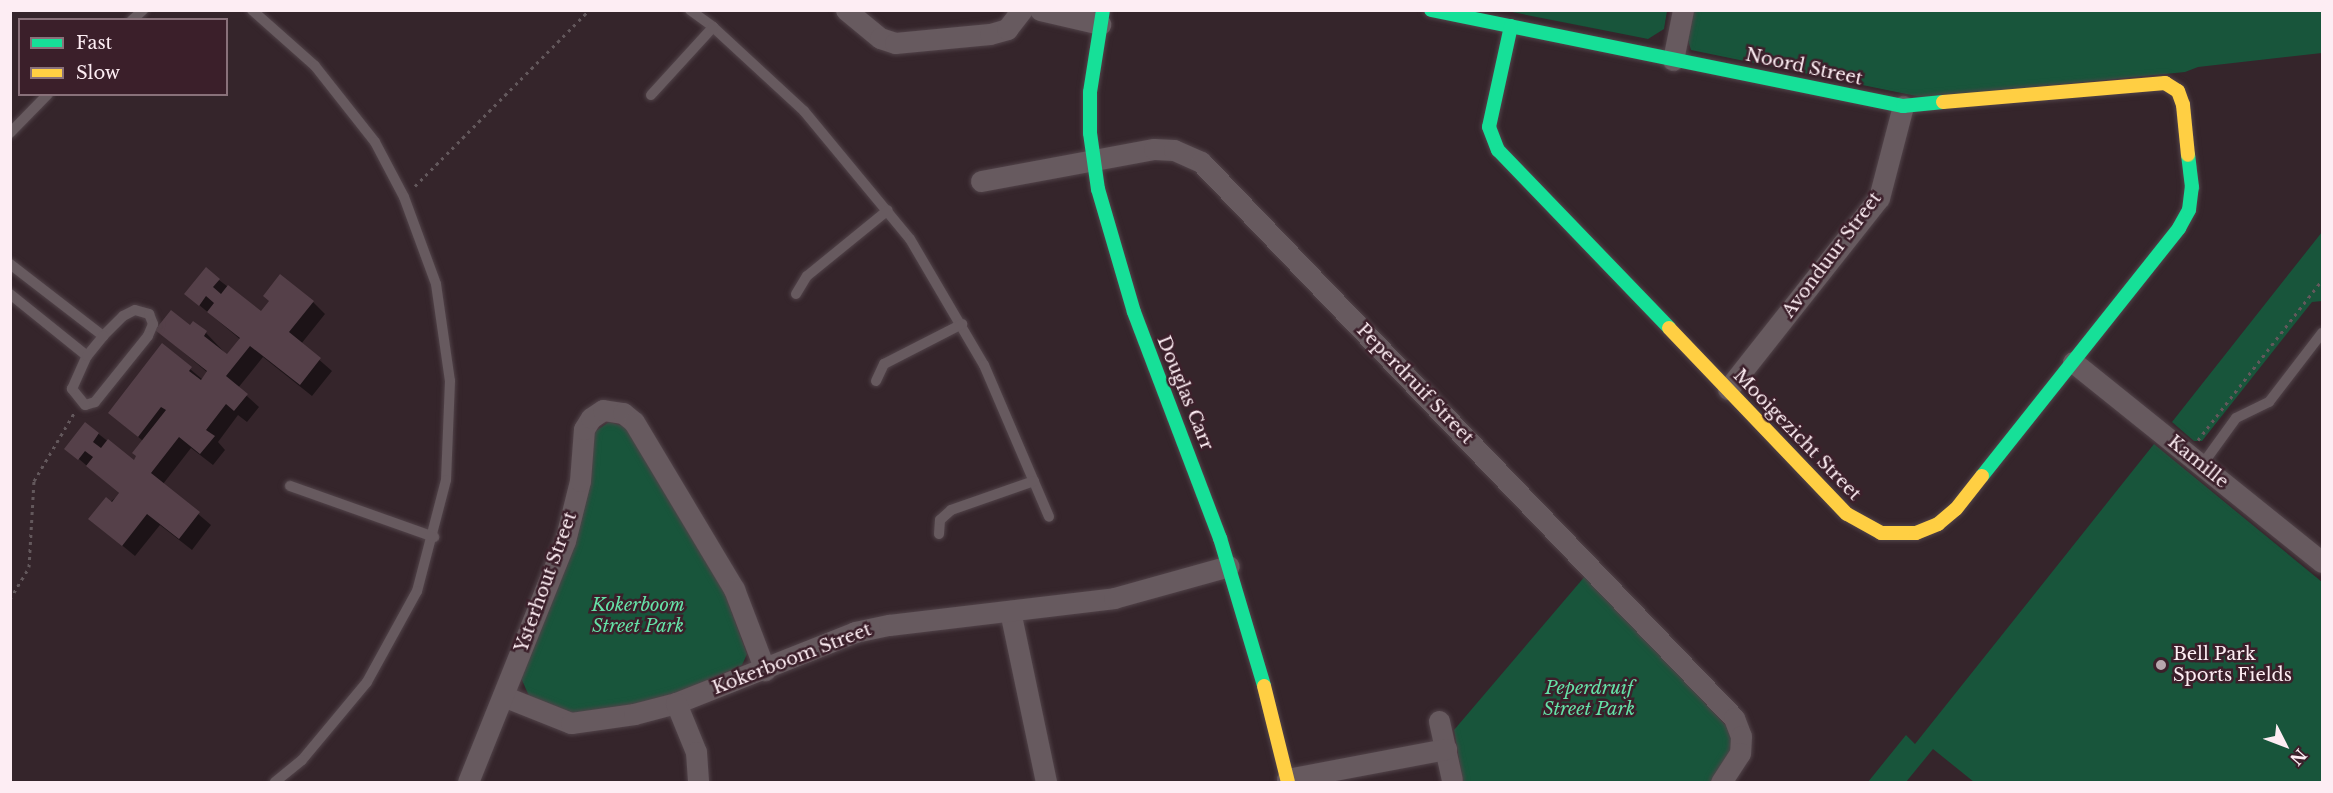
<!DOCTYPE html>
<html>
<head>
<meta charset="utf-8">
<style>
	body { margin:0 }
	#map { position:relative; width:2333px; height:793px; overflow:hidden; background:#35252b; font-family:"Libre Baskerville",serif }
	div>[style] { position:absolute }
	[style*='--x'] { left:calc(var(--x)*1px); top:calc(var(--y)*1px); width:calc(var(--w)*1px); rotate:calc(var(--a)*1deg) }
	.green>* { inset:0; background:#18553b }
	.shadow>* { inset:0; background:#0007 }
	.building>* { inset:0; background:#554049 }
	.path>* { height:3px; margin-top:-1.5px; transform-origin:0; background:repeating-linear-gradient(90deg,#63585c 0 3px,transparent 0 7.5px) }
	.roads { filter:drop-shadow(0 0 2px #514349) drop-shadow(0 0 2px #514349) }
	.lane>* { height:10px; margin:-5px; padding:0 5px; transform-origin:5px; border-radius:5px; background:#675a5f }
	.street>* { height:21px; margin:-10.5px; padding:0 10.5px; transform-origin:10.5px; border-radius:10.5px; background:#675a5f }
	.fast>* { height:14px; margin:-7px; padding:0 7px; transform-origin:7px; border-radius:7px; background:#16e098 }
	.slow>* { height:14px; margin:-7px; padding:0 7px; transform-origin:7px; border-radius:7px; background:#ffcf43 }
	.dots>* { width:16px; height:16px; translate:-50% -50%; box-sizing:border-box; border:3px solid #3b1f2a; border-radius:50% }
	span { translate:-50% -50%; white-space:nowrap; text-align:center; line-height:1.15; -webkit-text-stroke:5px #3b1f2a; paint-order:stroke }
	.street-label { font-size:18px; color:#fdedf3 }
	.park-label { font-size:18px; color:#65e1a7; font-style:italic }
	.poi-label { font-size:18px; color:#fdedf3 }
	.left { translate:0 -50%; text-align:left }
	.frame { position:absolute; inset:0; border:12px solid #fdedf3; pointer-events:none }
	.legend { position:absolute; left:18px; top:18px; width:210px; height:78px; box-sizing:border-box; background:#3b1f2a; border:2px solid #89717a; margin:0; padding:8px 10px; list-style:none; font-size:18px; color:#fdedf3 }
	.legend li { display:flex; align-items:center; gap:12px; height:30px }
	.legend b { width:30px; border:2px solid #89717a }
	.north { position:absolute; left:2255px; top:715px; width:60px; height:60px; -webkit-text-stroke:4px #3b1f2a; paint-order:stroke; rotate:132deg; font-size:16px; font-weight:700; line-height:24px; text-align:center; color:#fdedf3 }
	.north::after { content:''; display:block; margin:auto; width:21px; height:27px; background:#fdedf3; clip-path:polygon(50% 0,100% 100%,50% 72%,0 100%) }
</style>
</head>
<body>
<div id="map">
	<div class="green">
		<div style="clip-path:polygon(1694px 10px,2322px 11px,2322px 53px,2198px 67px,2185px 72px,1926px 98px,1691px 50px,1688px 40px)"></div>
		<div style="clip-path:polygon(1507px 11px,1667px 11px,1664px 29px,1648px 39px)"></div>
		<div style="clip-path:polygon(2322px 232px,2322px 301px,2312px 302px,2202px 441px,2194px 441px,2172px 422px)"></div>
		<div style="clip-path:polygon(609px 422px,627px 427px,719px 578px,747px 654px,742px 665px,669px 698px,576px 714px,529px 696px,521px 678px,593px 433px)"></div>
		<div style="clip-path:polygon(2154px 444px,2322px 582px,2322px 782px,1974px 782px,1933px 749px,1906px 782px,1868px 782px,1906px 735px,1915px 744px)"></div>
		<div style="clip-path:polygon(1586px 575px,1731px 731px,1732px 748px,1710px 782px,1463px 782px,1454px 730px)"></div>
	</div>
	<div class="shadow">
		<div style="clip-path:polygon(219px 280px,262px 313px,313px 302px,325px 314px,301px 344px,332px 371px,312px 396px,263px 357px,238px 388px,259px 407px,247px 422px,238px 415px,218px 442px,225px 450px,213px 465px,191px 448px,163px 484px,211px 525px,192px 550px,160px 525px,135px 556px,90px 519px,120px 494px,66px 448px,86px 424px,134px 462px,143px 441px,110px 413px,163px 346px,203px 380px,208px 373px,157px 330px,190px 327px,206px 333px,228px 356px,241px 340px,186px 294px)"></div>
	</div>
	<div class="building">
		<div style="clip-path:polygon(206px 267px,220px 279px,213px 287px,221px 294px,228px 285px,261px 311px,269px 301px,263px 296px,280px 274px,314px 301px,289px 332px,321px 358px,300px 385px,250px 346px,226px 376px,248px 394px,234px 411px,226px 404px,206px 430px,215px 436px,200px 454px,179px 437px,151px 473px,200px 512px,179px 539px,147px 514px,122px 546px,88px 519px,106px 497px,112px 502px,119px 493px,86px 466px,93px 457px,85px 451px,78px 460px,64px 449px,85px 422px,99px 433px,93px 442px,101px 448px,108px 439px,134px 460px,136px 456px,132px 453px,166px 410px,161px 407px,138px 437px,108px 413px,162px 343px,192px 367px,189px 371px,201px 380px,207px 371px,155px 330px,171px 310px,190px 325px,193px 321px,207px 331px,204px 336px,227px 354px,240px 338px,207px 312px,214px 303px,206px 296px,199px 306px,184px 294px)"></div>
	</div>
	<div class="path">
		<div style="--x:415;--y:186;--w:247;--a:-45.3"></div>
		<div style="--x:2198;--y:440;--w:202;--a:-52.2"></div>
		<div style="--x:10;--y:599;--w:37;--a:-59"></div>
		<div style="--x:29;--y:567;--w:86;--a:-86.7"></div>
		<div style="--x:34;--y:481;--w:79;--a:-59.5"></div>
	</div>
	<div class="roads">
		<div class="lane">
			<div style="--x:252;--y:10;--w:84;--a:41.6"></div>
			<div style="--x:315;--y:66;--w:97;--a:51.7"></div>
			<div style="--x:375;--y:142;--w:62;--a:62.2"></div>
			<div style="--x:404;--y:197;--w:93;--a:69.8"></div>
			<div style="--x:436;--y:284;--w:98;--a:81.8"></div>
			<div style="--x:450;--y:381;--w:99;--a:92.3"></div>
			<div style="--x:446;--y:480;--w:115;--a:104.6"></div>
			<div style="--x:417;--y:591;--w:104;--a:118.8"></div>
			<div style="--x:367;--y:682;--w:102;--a:129.8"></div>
			<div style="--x:302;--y:760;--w:35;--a:141"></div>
			<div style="--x:690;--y:10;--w:29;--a:36"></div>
			<div style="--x:713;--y:27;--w:124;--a:42.7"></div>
			<div style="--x:804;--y:111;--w:166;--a:50.4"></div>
			<div style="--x:910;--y:239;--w:146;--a:59.6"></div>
			<div style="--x:984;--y:365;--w:165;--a:66.8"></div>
			<div style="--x:132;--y:20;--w:15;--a:-42"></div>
			<div style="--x:651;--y:95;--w:92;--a:-47.6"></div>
			<div style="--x:10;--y:133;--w:54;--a:-45.7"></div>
			<div style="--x:10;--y:264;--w:118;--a:37.7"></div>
			<div style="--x:103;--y:336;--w:28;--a:-45"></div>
			<div style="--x:123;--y:316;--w:13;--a:-27"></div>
			<div style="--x:135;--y:310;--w:15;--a:16"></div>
			<div style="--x:149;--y:314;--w:11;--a:68"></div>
			<div style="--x:153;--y:324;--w:13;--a:113"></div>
			<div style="--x:148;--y:336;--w:85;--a:128.8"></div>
			<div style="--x:95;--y:402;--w:10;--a:163"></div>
			<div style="--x:85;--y:405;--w:21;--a:-129"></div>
			<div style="--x:72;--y:389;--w:36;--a:-66"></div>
			<div style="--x:87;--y:356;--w:99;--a:-141.2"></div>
			<div style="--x:796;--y:294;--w:21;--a:-59"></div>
			<div style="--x:807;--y:276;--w:104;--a:-39.2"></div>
			<div style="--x:87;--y:356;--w:26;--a:-51"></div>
			<div style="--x:876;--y:381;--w:19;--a:-65"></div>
			<div style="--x:884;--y:364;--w:88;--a:-27.1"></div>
			<div style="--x:2202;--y:465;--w:58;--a:-54.1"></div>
			<div style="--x:2236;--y:418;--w:37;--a:-26"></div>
			<div style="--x:2269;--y:402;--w:87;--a:-52.5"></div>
			<div style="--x:290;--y:486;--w:153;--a:19.5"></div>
			<div style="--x:939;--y:534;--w:14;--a:-86"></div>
			<div style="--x:940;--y:520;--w:15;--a:-42"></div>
			<div style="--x:951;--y:510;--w:88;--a:-19.3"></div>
		</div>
		<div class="street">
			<div style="--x:846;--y:10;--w:44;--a:39.5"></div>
			<div style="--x:880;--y:38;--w:16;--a:18"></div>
			<div style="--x:895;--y:43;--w:95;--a:-5.4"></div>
			<div style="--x:990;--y:34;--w:18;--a:-16"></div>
			<div style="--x:1007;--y:29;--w:24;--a:-52"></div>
			<div style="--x:1040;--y:10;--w:62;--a:13.1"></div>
			<div style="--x:1673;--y:60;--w:51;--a:-78.7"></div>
			<div style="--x:981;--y:181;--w:176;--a:-10.5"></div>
			<div style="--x:1154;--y:149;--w:20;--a:3"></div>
			<div style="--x:1174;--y:150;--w:30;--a:24"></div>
			<div style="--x:1201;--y:162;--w:770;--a:46.21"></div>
			<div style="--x:1734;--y:718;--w:19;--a:69"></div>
			<div style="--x:1741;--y:736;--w:17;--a:93"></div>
			<div style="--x:1740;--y:753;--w:35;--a:123"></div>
			<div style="--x:2073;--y:362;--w:319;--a:38.8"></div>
			<div style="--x:1728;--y:389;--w:243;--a:-51.7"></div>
			<div style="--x:1879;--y:198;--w:95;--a:-75.4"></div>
			<div style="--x:1010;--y:611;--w:175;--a:78.1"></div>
			<div style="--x:503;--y:696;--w:73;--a:21.7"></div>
			<div style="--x:571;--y:723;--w:64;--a:-8.1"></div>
			<div style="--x:634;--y:714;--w:43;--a:-14.7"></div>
			<div style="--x:676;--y:703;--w:193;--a:-21.6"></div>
			<div style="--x:855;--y:632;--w:35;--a:-12"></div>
			<div style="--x:889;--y:625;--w:227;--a:-6.8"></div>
			<div style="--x:1114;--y:598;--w:119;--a:-15.5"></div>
			<div style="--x:676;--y:703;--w:53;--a:67.8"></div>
			<div style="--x:696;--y:752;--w:30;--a:86"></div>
			<div style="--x:1439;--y:721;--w:60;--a:77.6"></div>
			<div style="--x:1287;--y:779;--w:162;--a:-10.7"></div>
			<div style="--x:468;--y:782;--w:260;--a:-68.1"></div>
			<div style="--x:565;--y:541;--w:62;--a:-76"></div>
			<div style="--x:580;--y:481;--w:52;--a:-85.6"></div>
			<div style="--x:584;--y:429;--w:13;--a:-58"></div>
			<div style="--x:591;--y:418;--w:14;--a:-34"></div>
			<div style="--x:603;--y:410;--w:20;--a:9"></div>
			<div style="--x:623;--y:413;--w:14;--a:39"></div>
			<div style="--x:634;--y:422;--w:195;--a:59.1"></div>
			<div style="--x:734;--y:589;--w:87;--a:69.1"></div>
		</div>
		<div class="fast">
			<div style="--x:1103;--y:10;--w:83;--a:99"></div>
			<div style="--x:1090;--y:92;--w:41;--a:90"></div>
			<div style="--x:1090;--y:133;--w:57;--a:81.9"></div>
			<div style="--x:1098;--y:189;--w:128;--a:73.7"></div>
			<div style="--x:1134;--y:312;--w:242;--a:69.2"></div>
			<div style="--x:1220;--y:538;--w:154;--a:73.4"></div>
			<div style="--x:1431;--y:10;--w:482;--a:11.5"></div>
			<div style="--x:1903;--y:106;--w:40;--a:-5.7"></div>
			<div style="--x:1511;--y:26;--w:103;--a:102.3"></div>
			<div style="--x:1489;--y:127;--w:25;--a:69"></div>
			<div style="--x:1498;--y:150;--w:247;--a:46.1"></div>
			<div style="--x:1982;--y:476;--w:317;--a:-51.5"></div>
			<div style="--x:2179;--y:228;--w:21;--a:-61"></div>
			<div style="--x:2189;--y:210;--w:23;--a:-83"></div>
			<div style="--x:2192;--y:187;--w:32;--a:-97"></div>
		</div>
		<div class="slow">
			<div style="--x:1943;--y:102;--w:223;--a:-4.9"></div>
			<div style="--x:2165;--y:83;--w:15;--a:32"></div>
			<div style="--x:2178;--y:91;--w:15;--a:70"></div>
			<div style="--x:2183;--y:105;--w:50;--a:84.3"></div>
			<div style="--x:1669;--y:328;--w:257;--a:46.3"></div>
			<div style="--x:1847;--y:514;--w:39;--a:29"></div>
			<div style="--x:1881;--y:533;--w:35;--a:0"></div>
			<div style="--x:1916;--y:533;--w:24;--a:-22"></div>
			<div style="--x:1938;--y:524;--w:23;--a:-40"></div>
			<div style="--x:1956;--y:509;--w:42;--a:-51.8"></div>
			<div style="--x:1264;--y:686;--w:99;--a:76"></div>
		</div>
	</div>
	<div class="dots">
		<div style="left:2161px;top:665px;background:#b7a7ad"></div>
	</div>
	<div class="street-label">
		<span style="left:1804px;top:67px;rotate:12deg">Noord Street</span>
		<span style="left:1832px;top:255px;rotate:-53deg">Avonduur Street</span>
		<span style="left:1415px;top:384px;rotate:46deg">Peperdruif Street</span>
		<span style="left:1185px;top:393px;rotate:68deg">Douglas Carr</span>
		<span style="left:1797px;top:435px;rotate:46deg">Mooigezicht Street</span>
		<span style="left:2198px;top:462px;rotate:39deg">Kamille</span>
		<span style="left:546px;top:582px;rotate:-70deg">Ysterhout Street</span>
		<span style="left:792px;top:659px;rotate:-21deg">Kokerboom Street</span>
	</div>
	<div class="park-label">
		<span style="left:638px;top:616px">Kokerboom<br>Street Park</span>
		<span style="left:1589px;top:699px">Peperdruif<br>Street Park</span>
	</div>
	<div class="poi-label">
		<span class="left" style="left:2173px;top:665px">Bell Park<br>Sports Fields</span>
	</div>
	<div class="frame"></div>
	<ul class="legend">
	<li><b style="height:8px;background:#16e098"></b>Fast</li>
	<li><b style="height:8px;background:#ffcf43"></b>Slow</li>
	</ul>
	<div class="north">N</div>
</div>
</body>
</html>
